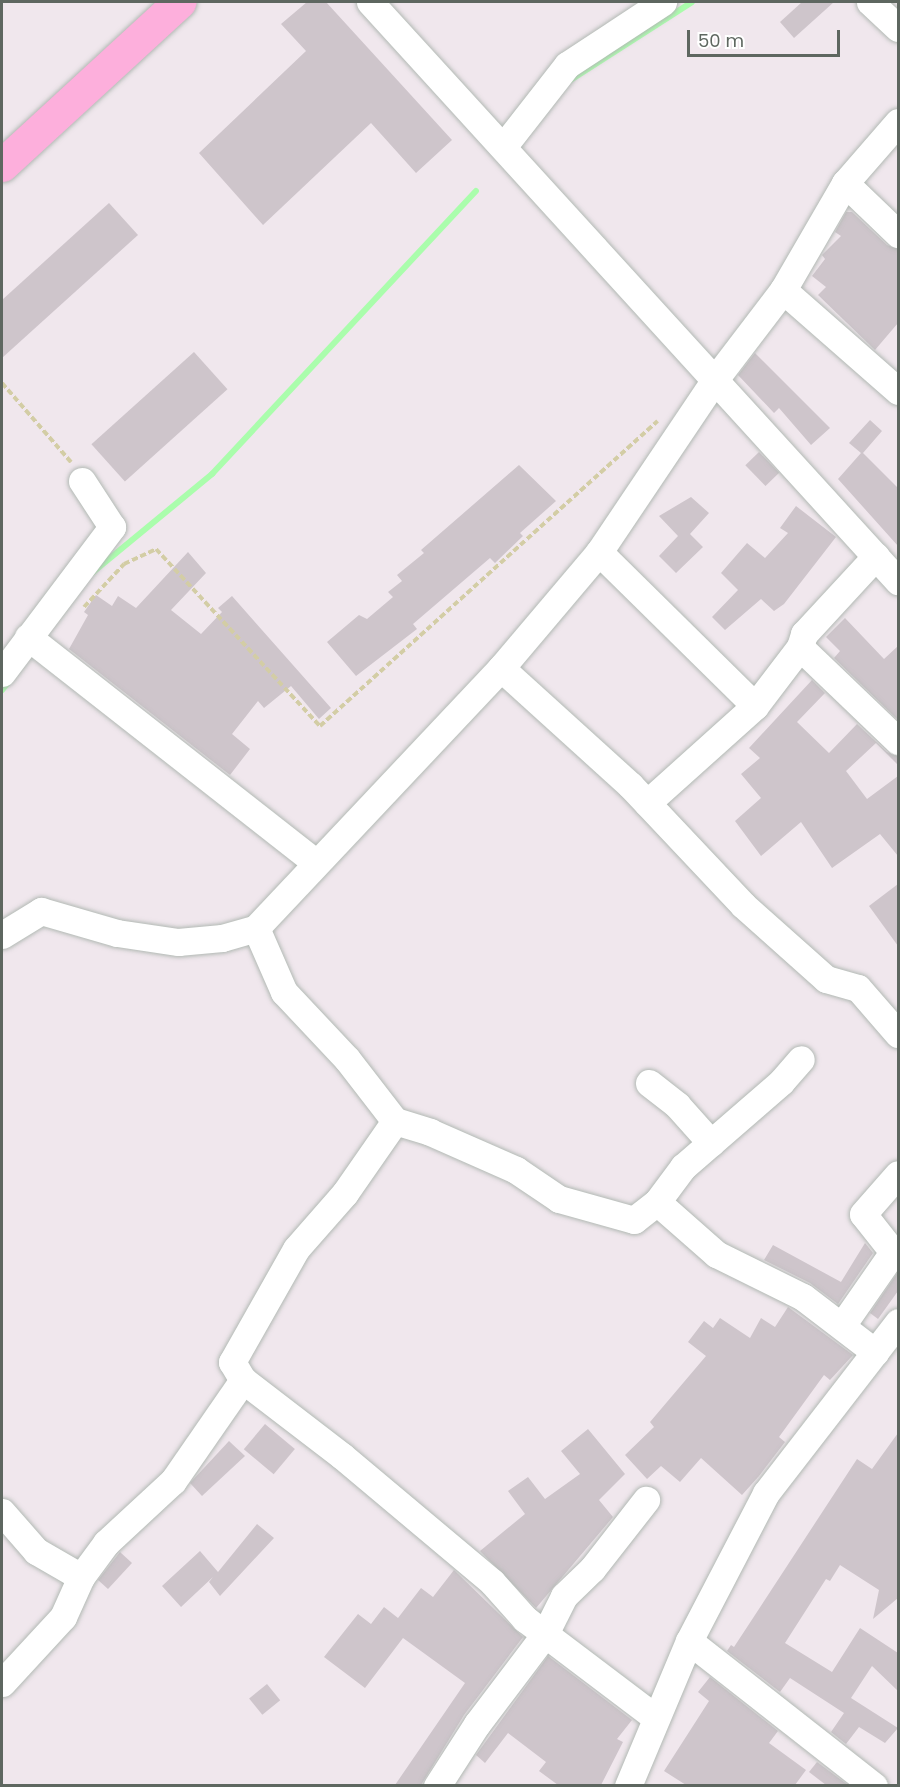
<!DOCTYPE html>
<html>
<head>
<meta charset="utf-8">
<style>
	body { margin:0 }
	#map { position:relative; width:900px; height:1787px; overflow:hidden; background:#f0e7ed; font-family:Poppins,sans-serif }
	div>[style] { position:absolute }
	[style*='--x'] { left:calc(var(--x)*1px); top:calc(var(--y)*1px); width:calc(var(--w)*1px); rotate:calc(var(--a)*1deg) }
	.stream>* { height:6px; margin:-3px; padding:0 3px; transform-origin:3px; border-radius:3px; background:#aafdac }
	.building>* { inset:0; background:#cec5cb; transform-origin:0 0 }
	.path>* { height:4px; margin-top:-2px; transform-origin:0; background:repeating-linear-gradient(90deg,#d3cda5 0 6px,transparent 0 9px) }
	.roads { filter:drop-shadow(0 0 2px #b2b9b4) drop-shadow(0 0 2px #b2b9b4) }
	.minor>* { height:27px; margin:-13.5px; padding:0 13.5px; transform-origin:13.5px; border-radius:13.5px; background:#fff }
	.major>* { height:33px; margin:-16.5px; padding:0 16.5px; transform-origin:16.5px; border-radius:16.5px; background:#fdafdc }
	span { translate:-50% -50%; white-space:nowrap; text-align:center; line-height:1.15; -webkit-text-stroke:4.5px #fff; paint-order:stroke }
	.frame { position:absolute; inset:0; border:3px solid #5e6760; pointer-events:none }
	.scale { position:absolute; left:687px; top:30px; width:153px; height:27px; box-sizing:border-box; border:3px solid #5e6760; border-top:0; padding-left:8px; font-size:18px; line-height:21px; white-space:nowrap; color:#5e6760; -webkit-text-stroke:4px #fff; paint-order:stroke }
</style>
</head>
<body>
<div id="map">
	<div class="stream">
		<div style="--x:569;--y:81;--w:146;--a:-32.7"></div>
		<div style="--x:92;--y:573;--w:156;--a:-39.5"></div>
		<div style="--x:212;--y:474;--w:387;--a:-47"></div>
		<div style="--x:2;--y:690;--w:13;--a:-51"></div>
	</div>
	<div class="building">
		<div style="clip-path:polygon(307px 2px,326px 2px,452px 140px,416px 173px,371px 123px,263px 225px,199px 153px,306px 51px,281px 24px)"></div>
		<div style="clip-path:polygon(802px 2px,834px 2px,794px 38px,780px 22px)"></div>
		<div style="clip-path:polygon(109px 203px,138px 235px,2px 358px,2px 300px)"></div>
		<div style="clip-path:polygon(846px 212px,852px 212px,887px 245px,898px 249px,898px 323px,875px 350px,818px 295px,826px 287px,812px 276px,825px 259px,822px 255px,841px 236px,835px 232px)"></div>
		<div style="left:194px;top:352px;width:50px;height:138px;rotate:48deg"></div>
		<div style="clip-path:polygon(755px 353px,830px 428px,811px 445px,779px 408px,774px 413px,738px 375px)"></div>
		<div style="clip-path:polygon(870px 420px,882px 431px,863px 453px,898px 488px,898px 546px,838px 479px,861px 453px,849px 443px)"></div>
		<div style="left:759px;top:452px;width:29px;height:19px;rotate:46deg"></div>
		<div style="clip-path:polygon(519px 465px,556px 501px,520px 533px,523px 536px,495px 563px,490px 558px,413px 624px,417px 629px,356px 676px,327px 642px,359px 615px,367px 619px,393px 597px,388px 592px,402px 581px,397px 575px,424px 553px,421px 550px)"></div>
		<div style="clip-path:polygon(691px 497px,709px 513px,690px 534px,703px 547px,676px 573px,659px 556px,678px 536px,659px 516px)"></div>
		<div style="clip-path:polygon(796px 506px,836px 537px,784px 604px,774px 611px,761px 599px,725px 630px,712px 617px,738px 590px,721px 573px,747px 543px,765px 558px,788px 533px,780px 528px)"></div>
		<div style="clip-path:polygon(188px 552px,206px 573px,171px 610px,201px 634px,222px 612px,218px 608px,232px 596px,331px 708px,319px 719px,291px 686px,264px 708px,258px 701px,232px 734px,250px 749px,230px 775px,69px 649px,88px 615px,84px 612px,96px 595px,112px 606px,118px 596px,136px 608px)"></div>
		<div style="clip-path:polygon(845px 618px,884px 659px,898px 646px,898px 720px,834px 658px,840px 651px,826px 637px)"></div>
		<div style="clip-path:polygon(812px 680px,825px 693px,797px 722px,829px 753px,857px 724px,887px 752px,898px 756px,898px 765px,876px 743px,846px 771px,867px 799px,898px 776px,898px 856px,880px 834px,832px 868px,801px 822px,761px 856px,735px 821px,761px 798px,741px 774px,760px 758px,749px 748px)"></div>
		<div style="clip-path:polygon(898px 884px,898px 946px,869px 906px)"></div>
		<div style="clip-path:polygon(865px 1243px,873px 1253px,838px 1304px,810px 1283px,764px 1260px,773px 1245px,841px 1282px)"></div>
		<div style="clip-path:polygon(898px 1272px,898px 1291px,878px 1319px,870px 1313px)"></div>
		<div style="clip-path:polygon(788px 1307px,853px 1355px,830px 1380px,824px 1375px,779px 1437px,785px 1442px,759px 1476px,742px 1495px,701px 1458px,680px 1482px,661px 1466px,647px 1479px,625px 1455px,654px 1427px,650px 1422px,706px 1356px,688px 1342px,704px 1321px,713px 1328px,720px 1318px,750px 1338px,761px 1318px,775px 1327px)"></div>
		<div style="left:265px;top:1424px;width:39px;height:33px;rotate:40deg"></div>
		<div style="clip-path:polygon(588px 1429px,625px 1474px,599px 1500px,613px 1517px,536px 1608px,480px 1551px,525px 1514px,508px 1491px,528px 1477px,545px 1499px,580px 1474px,561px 1451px)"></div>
		<div style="clip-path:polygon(898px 1433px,898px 1598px,873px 1619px,879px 1590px,840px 1565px,830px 1581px,826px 1579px,785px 1643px,832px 1672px,860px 1628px,898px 1653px,898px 1691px,872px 1666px,851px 1698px,898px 1728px,885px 1743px,859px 1727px,846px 1744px,831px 1732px,844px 1713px,790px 1678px,780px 1692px,727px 1651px,731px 1645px,734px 1647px,857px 1459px,872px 1469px)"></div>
		<div style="clip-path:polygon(229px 1441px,245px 1456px,202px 1496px,190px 1483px)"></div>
		<div style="clip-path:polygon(257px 1524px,274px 1538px,220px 1596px,209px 1582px,213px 1577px,181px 1607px,162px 1586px,200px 1551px,218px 1572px)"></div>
		<div style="clip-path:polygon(120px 1552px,132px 1563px,108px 1589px,98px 1580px)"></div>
		<div style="clip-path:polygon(454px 1570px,523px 1637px,464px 1715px,421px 1785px,395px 1785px,465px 1683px,403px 1638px,365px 1688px,324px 1657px,358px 1614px,371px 1624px,384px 1607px,398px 1618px,421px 1588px,433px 1597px)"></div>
		<div style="clip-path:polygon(548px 1656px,632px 1720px,617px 1739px,623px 1742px,601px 1785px,558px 1785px,539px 1771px,546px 1762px,508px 1733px,485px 1763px,476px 1755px)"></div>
		<div style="clip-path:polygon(710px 1677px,778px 1731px,769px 1743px,806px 1770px,795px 1785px,686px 1785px,664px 1771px,709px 1701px,698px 1692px)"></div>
		<div style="left:267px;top:1684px;width:21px;height:23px;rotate:51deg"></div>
		<div style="clip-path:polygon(817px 1762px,848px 1785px,826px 1785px,809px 1772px)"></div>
	</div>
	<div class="path">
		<div style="--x:2;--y:383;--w:105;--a:48.9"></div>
		<div style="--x:84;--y:607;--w:59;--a:-47.1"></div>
		<div style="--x:124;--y:564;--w:35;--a:-25"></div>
		<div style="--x:156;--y:549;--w:241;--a:47.2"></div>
		<div style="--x:320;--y:726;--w:455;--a:-42.1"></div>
	</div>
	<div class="roads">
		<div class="minor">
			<div style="--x:370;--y:2;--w:784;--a:47.64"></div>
			<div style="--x:870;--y:2;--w:38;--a:43"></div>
			<div style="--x:503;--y:147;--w:104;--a:-52"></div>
			<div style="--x:567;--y:65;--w:115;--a:-33.3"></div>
			<div style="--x:845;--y:183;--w:74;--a:43.9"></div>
			<div style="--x:783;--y:290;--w:153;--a:41.3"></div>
			<div style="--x:599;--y:552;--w:219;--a:44.6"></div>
			<div style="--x:28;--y:637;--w:366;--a:38.1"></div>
			<div style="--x:800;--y:647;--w:136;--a:43.8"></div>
			<div style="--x:501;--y:668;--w:174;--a:42.2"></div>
			<div style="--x:630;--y:785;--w:165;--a:46.7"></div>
			<div style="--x:743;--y:905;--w:111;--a:41.7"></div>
			<div style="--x:826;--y:979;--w:33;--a:16"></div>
			<div style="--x:858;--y:988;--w:61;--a:49"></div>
			<div style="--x:2;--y:673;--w:183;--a:-53"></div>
			<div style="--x:112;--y:527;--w:55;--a:-123.1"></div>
			<div style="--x:647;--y:803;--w:145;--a:-41.9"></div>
			<div style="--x:755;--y:706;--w:74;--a:-52.7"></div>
			<div style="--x:800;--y:647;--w:14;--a:-73"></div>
			<div style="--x:804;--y:634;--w:106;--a:-47.3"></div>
			<div style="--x:256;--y:928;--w:70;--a:66.4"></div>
			<div style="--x:284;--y:992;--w:92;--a:46.8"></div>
			<div style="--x:347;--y:1059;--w:78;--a:52.3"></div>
			<div style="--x:395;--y:1121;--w:37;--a:17"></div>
			<div style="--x:430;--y:1132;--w:94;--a:23.8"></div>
			<div style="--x:516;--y:1170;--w:52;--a:34"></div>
			<div style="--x:559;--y:1199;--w:78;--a:15.6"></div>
			<div style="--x:634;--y:1220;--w:29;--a:-38"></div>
			<div style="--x:657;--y:1202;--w:79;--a:41.4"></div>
			<div style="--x:716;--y:1254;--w:97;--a:26.3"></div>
			<div style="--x:803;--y:1297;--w:91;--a:37.4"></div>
			<div style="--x:2;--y:935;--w:46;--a:-31.6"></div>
			<div style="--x:41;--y:911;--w:79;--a:16.1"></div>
			<div style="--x:117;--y:933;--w:62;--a:8.4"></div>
			<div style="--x:178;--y:942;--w:44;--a:-5.2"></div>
			<div style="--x:222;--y:938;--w:35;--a:-16"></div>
			<div style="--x:256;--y:928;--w:357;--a:-46.7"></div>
			<div style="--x:501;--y:668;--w:152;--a:-49.8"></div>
			<div style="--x:599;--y:552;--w:210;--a:-56.1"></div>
			<div style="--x:716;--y:378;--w:111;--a:-52.7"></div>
			<div style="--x:783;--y:290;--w:124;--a:-59.9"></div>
			<div style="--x:845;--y:183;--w:81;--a:-49"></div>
			<div style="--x:649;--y:1083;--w:36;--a:38"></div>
			<div style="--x:677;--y:1105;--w:51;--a:48.2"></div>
			<div style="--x:395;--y:1121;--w:88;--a:124.8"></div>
			<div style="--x:345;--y:1193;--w:74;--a:131.2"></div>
			<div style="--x:296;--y:1249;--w:130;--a:119.5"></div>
			<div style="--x:232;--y:1362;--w:21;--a:59"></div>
			<div style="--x:243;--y:1380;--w:125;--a:37.5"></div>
			<div style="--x:342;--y:1456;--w:196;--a:40"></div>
			<div style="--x:492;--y:1582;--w:50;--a:48.3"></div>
			<div style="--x:525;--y:1619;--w:164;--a:37.1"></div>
			<div style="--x:657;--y:1202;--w:44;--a:-53.4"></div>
			<div style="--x:683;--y:1167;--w:130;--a:-40.9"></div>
			<div style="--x:781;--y:1082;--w:30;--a:-49"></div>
			<div style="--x:843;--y:1324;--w:88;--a:-55.2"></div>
			<div style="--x:893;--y:1252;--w:48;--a:-128.3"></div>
			<div style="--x:863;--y:1214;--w:53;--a:-48.8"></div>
			<div style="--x:2;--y:1512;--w:52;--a:48.9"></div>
			<div style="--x:36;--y:1551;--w:52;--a:30"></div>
			<div style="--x:689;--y:1641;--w:235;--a:38.1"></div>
			<div style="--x:2;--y:1683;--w:90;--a:-47.3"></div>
			<div style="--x:63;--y:1617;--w:44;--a:-65.8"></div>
			<div style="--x:81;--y:1577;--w:42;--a:-53.7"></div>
			<div style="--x:106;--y:1543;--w:91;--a:-42.8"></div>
			<div style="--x:173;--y:1481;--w:123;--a:-55.3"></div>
			<div style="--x:437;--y:1786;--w:74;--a:-57.2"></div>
			<div style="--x:477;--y:1724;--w:113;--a:-52.9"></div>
			<div style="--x:545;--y:1634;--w:42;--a:-63.4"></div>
			<div style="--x:564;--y:1596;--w:39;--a:-44"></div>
			<div style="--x:592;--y:1569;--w:88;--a:-52"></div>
			<div style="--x:628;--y:1786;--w:157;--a:-67.2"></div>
			<div style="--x:689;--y:1641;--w:167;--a:-62.5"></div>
			<div style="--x:766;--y:1493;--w:216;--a:-52.3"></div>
		</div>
		<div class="major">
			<div style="--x:2;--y:165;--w:241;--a:-42.6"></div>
		</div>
	</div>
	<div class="frame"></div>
	<div class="scale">50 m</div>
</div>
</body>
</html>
